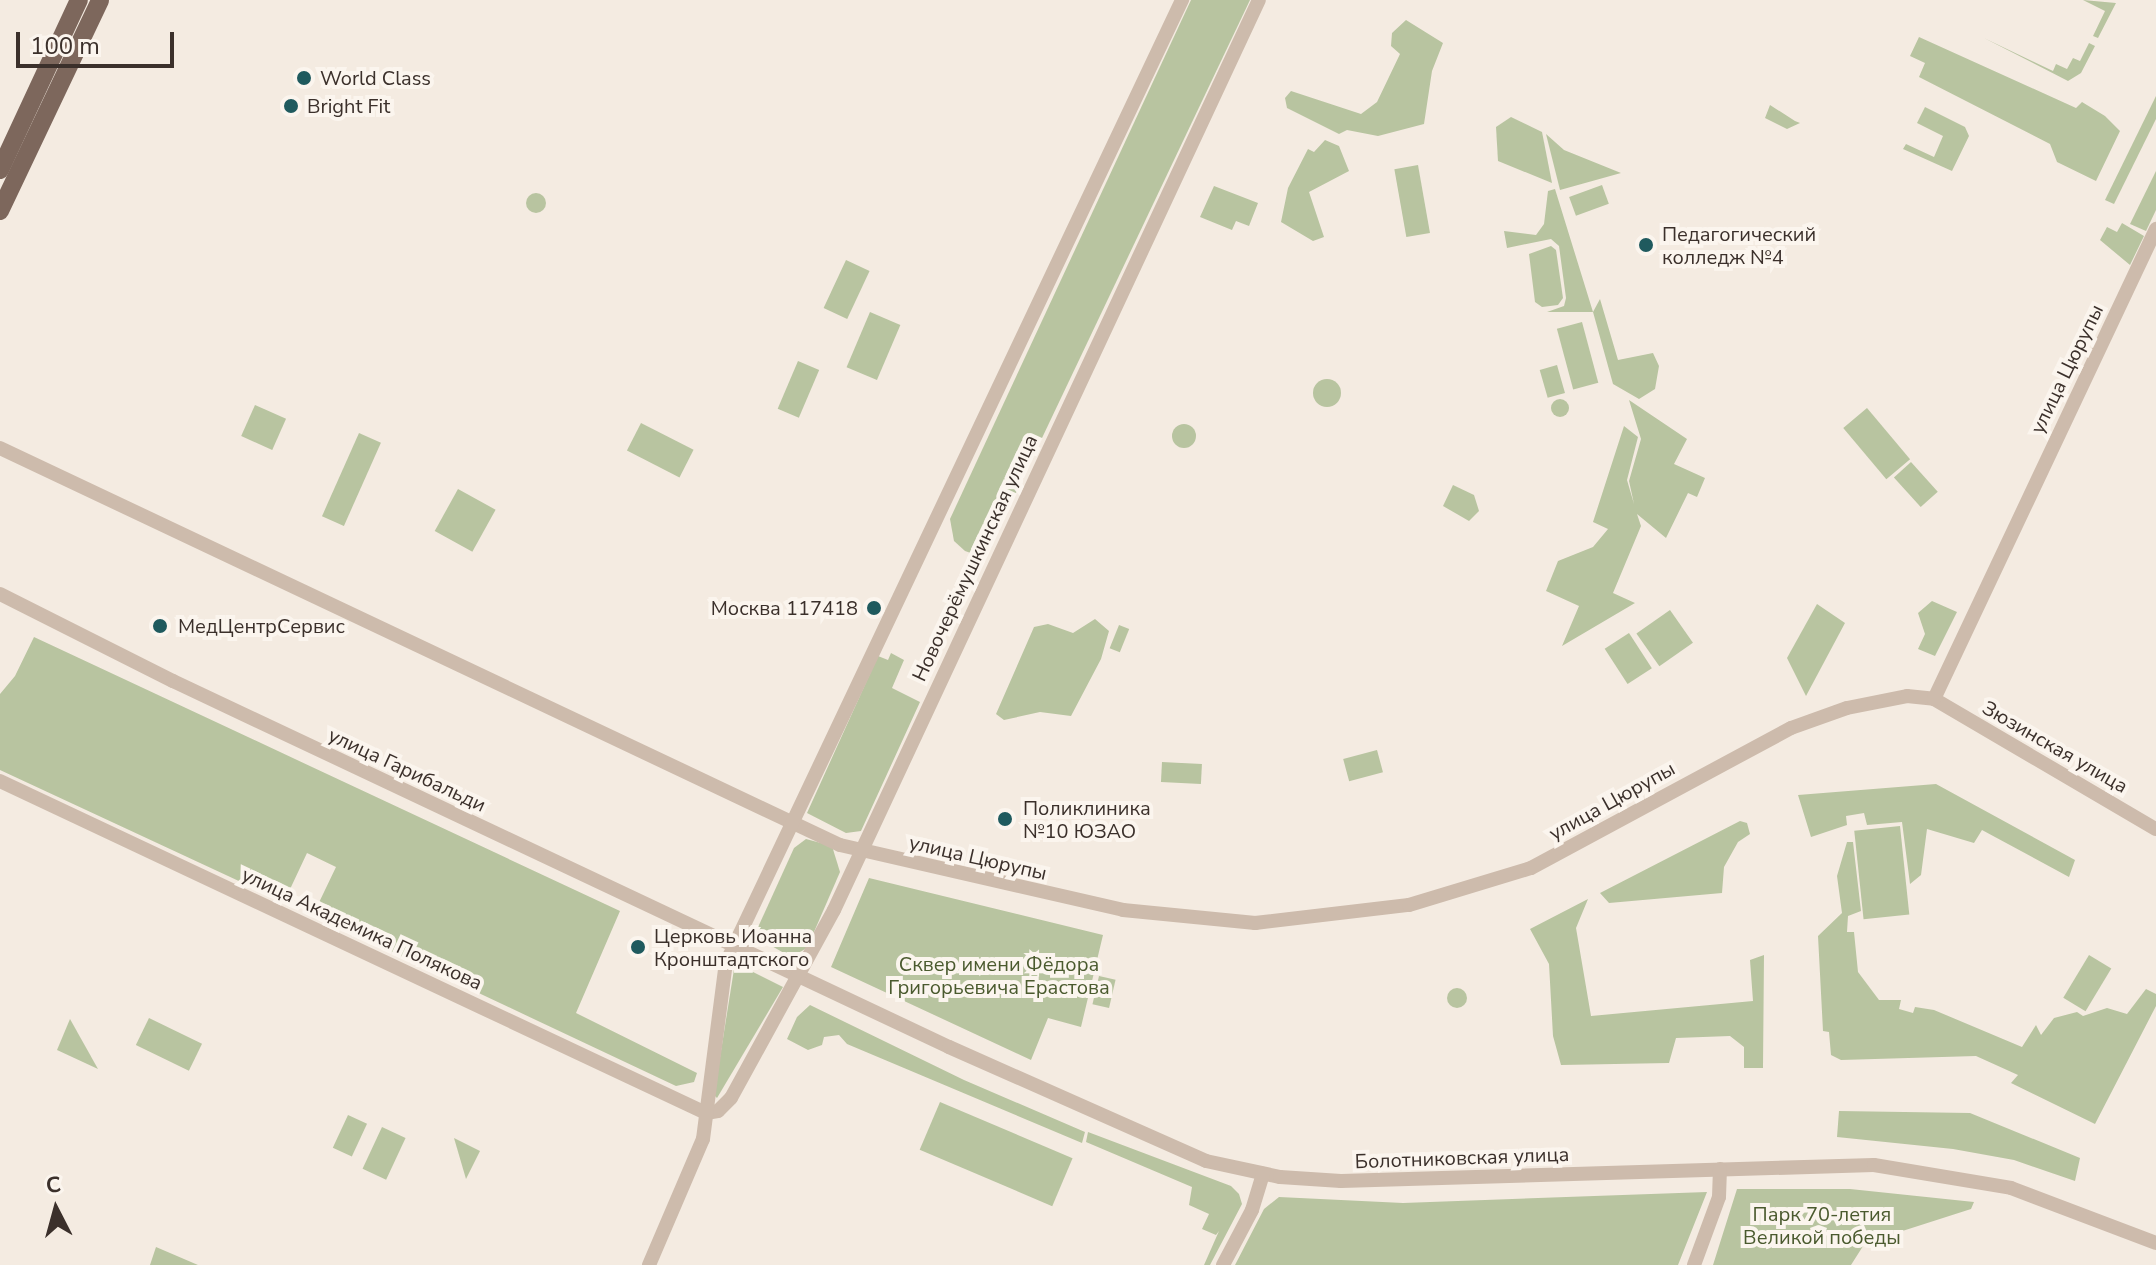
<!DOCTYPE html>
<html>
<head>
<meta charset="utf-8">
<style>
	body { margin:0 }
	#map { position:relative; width:2156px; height:1265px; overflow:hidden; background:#f4ebe1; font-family:"Nunito Sans",sans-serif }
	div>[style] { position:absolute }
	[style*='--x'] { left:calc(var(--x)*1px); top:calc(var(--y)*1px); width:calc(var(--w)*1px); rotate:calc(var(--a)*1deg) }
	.green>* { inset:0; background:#b8c4a0; transform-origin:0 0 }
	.round { border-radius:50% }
	.minor>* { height:14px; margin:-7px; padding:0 7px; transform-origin:7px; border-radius:7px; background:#cdbbac }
	.major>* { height:18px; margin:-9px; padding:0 9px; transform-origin:9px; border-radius:9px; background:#7d675c }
	.dots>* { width:22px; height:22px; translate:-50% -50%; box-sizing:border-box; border:4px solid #fbf5ee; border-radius:50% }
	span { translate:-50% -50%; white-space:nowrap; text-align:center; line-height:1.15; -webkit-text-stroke:8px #fbf5ee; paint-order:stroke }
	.poi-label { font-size:20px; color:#3b302b }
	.left { translate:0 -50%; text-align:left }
	.right { translate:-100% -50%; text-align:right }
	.street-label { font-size:20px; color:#3b302b }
	.park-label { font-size:20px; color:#4a5a2e }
	.north { position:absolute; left:16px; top:1169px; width:80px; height:80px; -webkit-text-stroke:6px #fbf5ee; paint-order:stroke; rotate:354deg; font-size:22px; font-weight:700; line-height:32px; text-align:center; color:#3b302b }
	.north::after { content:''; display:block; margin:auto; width:28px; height:36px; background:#3b302b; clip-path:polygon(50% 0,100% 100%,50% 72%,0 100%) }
	.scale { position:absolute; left:16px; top:32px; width:158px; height:36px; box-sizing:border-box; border:4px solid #3b302b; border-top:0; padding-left:10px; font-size:24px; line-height:28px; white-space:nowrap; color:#3b302b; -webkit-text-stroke:6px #fbf5ee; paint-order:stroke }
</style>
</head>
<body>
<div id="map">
	<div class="green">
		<div style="clip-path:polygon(1191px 0,1250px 0,985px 558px,965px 551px,954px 541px,950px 519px)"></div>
		<div style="clip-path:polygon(2083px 0,2116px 3px,2098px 38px,2093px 36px,2105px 11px)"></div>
		<div style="clip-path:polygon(1406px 20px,1443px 43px,1432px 71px,1424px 124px,1378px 136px,1347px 130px,1339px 134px,1287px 108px,1285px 98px,1291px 91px,1361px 114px,1377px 102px,1400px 54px,1391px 46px,1392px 33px)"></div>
		<div style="clip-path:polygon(1919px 37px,2076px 108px,2082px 102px,2105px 116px,2120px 131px,2096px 181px,2057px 162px,2050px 144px,1919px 77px,1925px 63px,1910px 56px)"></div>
		<div style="clip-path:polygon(1984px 38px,2053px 71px,2056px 64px,2067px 69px,2073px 58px,2080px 61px,2089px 43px,2095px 46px,2081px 73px,2068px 81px)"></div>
		<div style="clip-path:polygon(2156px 96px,2156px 119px,2114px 204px,2105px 200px)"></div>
		<div style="clip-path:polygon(1770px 105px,1795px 121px,1800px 123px,1787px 129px,1765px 118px)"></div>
		<div style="clip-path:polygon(1925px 107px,1965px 127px,1969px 136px,1952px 171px,1903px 149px,1906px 144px,1934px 157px,1943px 136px,1917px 123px)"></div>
		<div style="clip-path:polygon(1511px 117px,1542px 132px,1552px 183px,1498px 161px,1496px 127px)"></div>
		<div style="clip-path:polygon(1546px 134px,1564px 150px,1621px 173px,1560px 190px)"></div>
		<div style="clip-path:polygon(1325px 140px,1339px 146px,1349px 171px,1309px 192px,1324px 237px,1313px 241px,1281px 222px,1288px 188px,1308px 149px,1314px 152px)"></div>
		<div style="left:1418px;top:165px;width:69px;height:24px;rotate:80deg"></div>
		<div style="clip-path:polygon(2156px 171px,2156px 210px,2146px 231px,2130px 224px)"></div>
		<div style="left:1602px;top:185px;width:20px;height:35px;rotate:70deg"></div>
		<div style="clip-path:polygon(1214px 186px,1258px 203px,1249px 226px,1236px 221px,1232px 230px,1200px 217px)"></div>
		<div style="clip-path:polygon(1555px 189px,1593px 312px,1600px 299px,1618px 360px,1653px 353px,1659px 366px,1655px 389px,1639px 399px,1613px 384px,1593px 312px,1547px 312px,1564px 306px,1566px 298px,1559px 246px,1551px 239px,1507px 248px,1504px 231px,1536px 235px,1544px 224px,1548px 191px)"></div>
		<div class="round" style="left:526px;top:193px;width:20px;height:20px"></div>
		<div style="clip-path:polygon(2122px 223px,2144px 236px,2130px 265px,2100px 240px,2107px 227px,2117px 232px)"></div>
		<div style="clip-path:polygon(1551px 246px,1556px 250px,1563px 298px,1558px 305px,1542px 307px,1535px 302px,1529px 254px)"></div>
		<div style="left:846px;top:260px;width:26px;height:53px;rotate:25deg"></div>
		<div style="left:870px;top:312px;width:33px;height:60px;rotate:23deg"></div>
		<div style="left:1582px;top:322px;width:63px;height:26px;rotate:75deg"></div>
		<div style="left:798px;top:361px;width:23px;height:52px;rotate:23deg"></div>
		<div style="left:1557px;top:365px;width:29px;height:18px;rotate:74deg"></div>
		<div class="round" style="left:1313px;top:379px;width:28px;height:28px"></div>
		<div class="round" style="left:1551px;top:399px;width:18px;height:18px"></div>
		<div style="clip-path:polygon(1629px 400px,1687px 439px,1674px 464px,1705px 478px,1697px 497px,1688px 493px,1666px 538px,1637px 514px,1641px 526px,1613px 593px,1635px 603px,1562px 646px,1579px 606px,1546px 591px,1558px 561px,1593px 547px,1608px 529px,1593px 522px,1624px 426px,1638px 437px,1627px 480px,1634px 504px,1629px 481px,1641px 439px)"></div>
		<div style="left:255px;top:405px;width:34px;height:34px;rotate:24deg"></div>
		<div style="left:1867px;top:408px;width:67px;height:31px;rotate:50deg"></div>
		<div style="left:641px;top:423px;width:59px;height:31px;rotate:27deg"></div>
		<div class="round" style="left:1172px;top:424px;width:24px;height:24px"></div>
		<div style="left:359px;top:433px;width:24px;height:91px;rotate:24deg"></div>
		<div style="left:1911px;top:462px;width:40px;height:23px;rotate:48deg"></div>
		<div style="clip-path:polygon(1453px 485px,1474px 495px,1479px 511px,1469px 521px,1443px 506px)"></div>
		<div style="left:458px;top:489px;width:43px;height:48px;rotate:29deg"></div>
		<div style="clip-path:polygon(1932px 601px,1957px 612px,1935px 656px,1918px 649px,1925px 634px,1918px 613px)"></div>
		<div style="clip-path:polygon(1817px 604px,1845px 623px,1806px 696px,1787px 658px)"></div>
		<div style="left:1670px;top:610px;width:40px;height:41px;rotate:55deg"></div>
		<div style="clip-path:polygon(1095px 619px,1109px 631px,1101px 659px,1071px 716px,1040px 712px,1004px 720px,996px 714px,1034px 627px,1048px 624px,1073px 633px)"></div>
		<div style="left:1119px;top:625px;width:11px;height:25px;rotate:22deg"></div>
		<div style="left:1629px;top:633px;width:42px;height:29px;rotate:57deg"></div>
		<div style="clip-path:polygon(34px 637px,620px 911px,576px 1013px,697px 1073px,694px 1082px,676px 1086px,313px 915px,336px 867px,307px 853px,284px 902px,0 770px,0 694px,15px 676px)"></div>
		<div style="clip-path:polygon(891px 653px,904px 660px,892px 688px,920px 702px,861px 831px,846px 833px,807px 813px,878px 656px,888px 660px)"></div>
		<div style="left:1377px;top:750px;width:23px;height:35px;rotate:75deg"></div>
		<div style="left:1162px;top:762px;width:40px;height:20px;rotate:3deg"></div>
		<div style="clip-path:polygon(1936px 784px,2075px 860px,2069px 877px,1982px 830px,1974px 843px,1927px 829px,1921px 875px,1910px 884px,1902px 822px,1867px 825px,1864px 813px,1846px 816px,1847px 825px,1811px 837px,1798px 795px)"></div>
		<div style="clip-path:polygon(1740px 821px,1747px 823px,1750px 834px,1738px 842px,1724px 867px,1722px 893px,1609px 903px,1600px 893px)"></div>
		<div style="left:1900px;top:826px;width:89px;height:46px;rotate:84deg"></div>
		<div style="clip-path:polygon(806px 839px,832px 846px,840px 872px,807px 948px,791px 957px,754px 936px,794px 848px)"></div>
		<div style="clip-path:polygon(1847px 842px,1853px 842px,1861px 911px,1848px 916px,1847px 932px,1854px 932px,1858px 972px,1879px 1000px,1901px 1000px,1899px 1009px,1913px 1013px,1915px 1007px,1934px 1010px,2022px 1047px,2036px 1025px,2041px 1035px,2054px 1018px,2077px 1012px,2083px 1016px,2107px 1008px,2127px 1014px,2146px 989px,2156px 994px,2156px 1006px,2095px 1124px,2011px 1083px,2018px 1075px,1976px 1056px,1841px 1060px,1831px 1055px,1829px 1032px,1823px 1031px,1818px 936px,1842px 913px,1837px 876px)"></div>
		<div style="clip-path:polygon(869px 878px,1103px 935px,1081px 1027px,1048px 1018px,1031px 1060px,831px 967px)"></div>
		<div style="clip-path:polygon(1588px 899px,1576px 928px,1591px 1016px,1753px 1001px,1750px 960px,1764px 955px,1763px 1068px,1744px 1068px,1744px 1047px,1730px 1036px,1676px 1038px,1669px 1063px,1561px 1065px,1553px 1036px,1549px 964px,1530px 929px)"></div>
		<div style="left:2089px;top:955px;width:26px;height:50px;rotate:31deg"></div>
		<div style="clip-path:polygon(735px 963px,783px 987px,717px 1098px,714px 1095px)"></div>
		<div style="left:1099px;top:976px;width:17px;height:29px;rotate:13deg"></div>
		<div class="round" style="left:1447px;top:988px;width:20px;height:20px"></div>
		<div style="clip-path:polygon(810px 1005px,964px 1080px,1085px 1132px,1082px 1143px,847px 1044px,839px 1035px,824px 1037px,822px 1045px,808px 1050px,787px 1039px,797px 1017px)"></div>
		<div style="left:149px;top:1018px;width:59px;height:30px;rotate:26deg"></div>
		<div style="clip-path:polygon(70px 1019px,98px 1069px,57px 1050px)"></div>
		<div style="left:940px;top:1102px;width:144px;height:52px;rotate:23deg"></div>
		<div style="clip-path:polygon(1839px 1111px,1970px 1113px,2080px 1158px,2075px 1181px,2014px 1160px,1953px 1149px,1837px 1137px)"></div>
		<div style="left:348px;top:1115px;width:21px;height:36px;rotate:25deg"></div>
		<div style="left:382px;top:1127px;width:26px;height:46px;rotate:25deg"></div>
		<div style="clip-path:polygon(1088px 1132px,1231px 1186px,1239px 1194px,1242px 1204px,1210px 1265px,1204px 1265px,1219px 1231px,1216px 1235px,1202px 1229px,1209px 1214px,1189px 1205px,1192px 1187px,1086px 1142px)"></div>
		<div style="clip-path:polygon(454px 1138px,480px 1151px,466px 1179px)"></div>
		<div style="clip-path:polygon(1737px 1189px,1850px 1189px,1974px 1202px,1971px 1209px,1865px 1243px,1851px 1265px,1713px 1265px)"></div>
		<div style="clip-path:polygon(1707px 1192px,1678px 1265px,1235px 1265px,1264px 1209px,1279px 1197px,1403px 1203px)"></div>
		<div style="clip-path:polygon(156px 1247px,198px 1265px,150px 1265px)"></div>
	</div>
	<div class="minor">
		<div style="--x:0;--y:448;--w:929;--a:25.3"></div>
		<div style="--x:840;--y:845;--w:290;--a:12.9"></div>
		<div style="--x:1123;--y:910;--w:133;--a:5.6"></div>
		<div style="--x:1255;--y:923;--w:155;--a:-6.7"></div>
		<div style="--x:1409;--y:905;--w:127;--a:-16.9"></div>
		<div style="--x:1531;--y:868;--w:295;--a:-28.3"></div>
		<div style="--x:1791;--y:728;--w:59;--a:-19.7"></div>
		<div style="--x:1847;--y:708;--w:61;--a:-11.3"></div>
		<div style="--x:1907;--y:696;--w:27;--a:6"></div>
		<div style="--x:1934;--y:699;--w:257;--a:30.4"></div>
		<div style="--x:0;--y:594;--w:194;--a:26.7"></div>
		<div style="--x:173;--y:681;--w:858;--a:25.25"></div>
		<div style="--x:949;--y:1047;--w:281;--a:23.9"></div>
		<div style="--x:1206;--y:1161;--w:76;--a:12.2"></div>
		<div style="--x:1280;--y:1177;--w:61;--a:3.8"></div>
		<div style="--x:1341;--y:1181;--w:533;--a:-1.72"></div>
		<div style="--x:1874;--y:1165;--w:139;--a:9.5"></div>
		<div style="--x:2011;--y:1188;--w:155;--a:20.8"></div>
		<div style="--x:1934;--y:699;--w:520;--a:-64.72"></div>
		<div style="--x:0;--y:781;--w:780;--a:25.19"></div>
		<div style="--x:706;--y:1113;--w:12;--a:-9"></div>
		<div style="--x:718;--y:1111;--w:18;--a:-45"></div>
		<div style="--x:731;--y:1098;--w:214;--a:-61.3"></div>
		<div style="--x:834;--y:910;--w:1004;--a:-64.97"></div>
		<div style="--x:649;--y:1265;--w:137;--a:-66.8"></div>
		<div style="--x:703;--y:1139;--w:177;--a:-82.6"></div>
		<div style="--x:726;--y:963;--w:1066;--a:-64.66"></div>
		<div style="--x:1223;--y:1265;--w:62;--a:-62.2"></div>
		<div style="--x:1252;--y:1210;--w:38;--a:-73"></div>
		<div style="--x:1694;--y:1265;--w:72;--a:-69.8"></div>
		<div style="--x:1719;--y:1197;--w:28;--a:-88"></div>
	</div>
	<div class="major">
		<div style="--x:0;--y:170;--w:187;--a:-65.1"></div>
		<div style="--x:0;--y:211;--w:233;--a:-64.6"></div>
	</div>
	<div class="dots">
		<div style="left:304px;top:78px;background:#1f5a5e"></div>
		<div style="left:291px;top:106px;background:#1f5a5e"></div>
		<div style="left:1646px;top:245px;background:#1f5a5e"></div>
		<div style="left:874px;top:608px;background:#1f5a5e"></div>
		<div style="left:160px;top:626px;background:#1f5a5e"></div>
		<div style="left:1005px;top:819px;background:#1f5a5e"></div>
		<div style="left:638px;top:947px;background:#1f5a5e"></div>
	</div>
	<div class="poi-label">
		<span class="left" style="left:320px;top:78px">World Class</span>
		<span class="left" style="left:307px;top:106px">Bright Fit</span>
		<span class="left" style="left:1662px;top:246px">Педагогический<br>колледж №4</span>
		<span class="right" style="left:858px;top:608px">Москва 117418</span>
		<span class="left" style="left:178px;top:626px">МедЦентрСервис</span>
		<span class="left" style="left:1023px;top:820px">Поликлиника<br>№10 ЮЗАО</span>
		<span class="left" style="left:654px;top:948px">Церковь Иоанна<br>Кронштадтского</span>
	</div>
	<div class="street-label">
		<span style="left:2067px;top:369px;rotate:-64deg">улица Цюрупы</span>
		<span style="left:975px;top:558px;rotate:-65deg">Новочерёмушкинская улица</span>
		<span style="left:2055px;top:747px;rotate:30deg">Зюзинская улица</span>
		<span style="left:407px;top:770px;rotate:25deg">улица Гарибальди</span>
		<span style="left:1612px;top:801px;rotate:-29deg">улица Цюрупы</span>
		<span style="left:978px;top:858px;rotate:13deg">улица Цюрупы</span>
		<span style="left:362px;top:929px;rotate:25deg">улица Академика Полякова</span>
		<span style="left:1462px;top:1158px;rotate:-2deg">Болотниковская улица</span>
	</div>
	<div class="park-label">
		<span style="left:999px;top:976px">Сквер имени Фёдора<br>Григорьевича Ерастова</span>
		<span style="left:1822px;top:1226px">Парк 70-летия<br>Великой победы</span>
	</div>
	<div class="north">С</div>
	<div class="scale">100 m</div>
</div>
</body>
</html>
